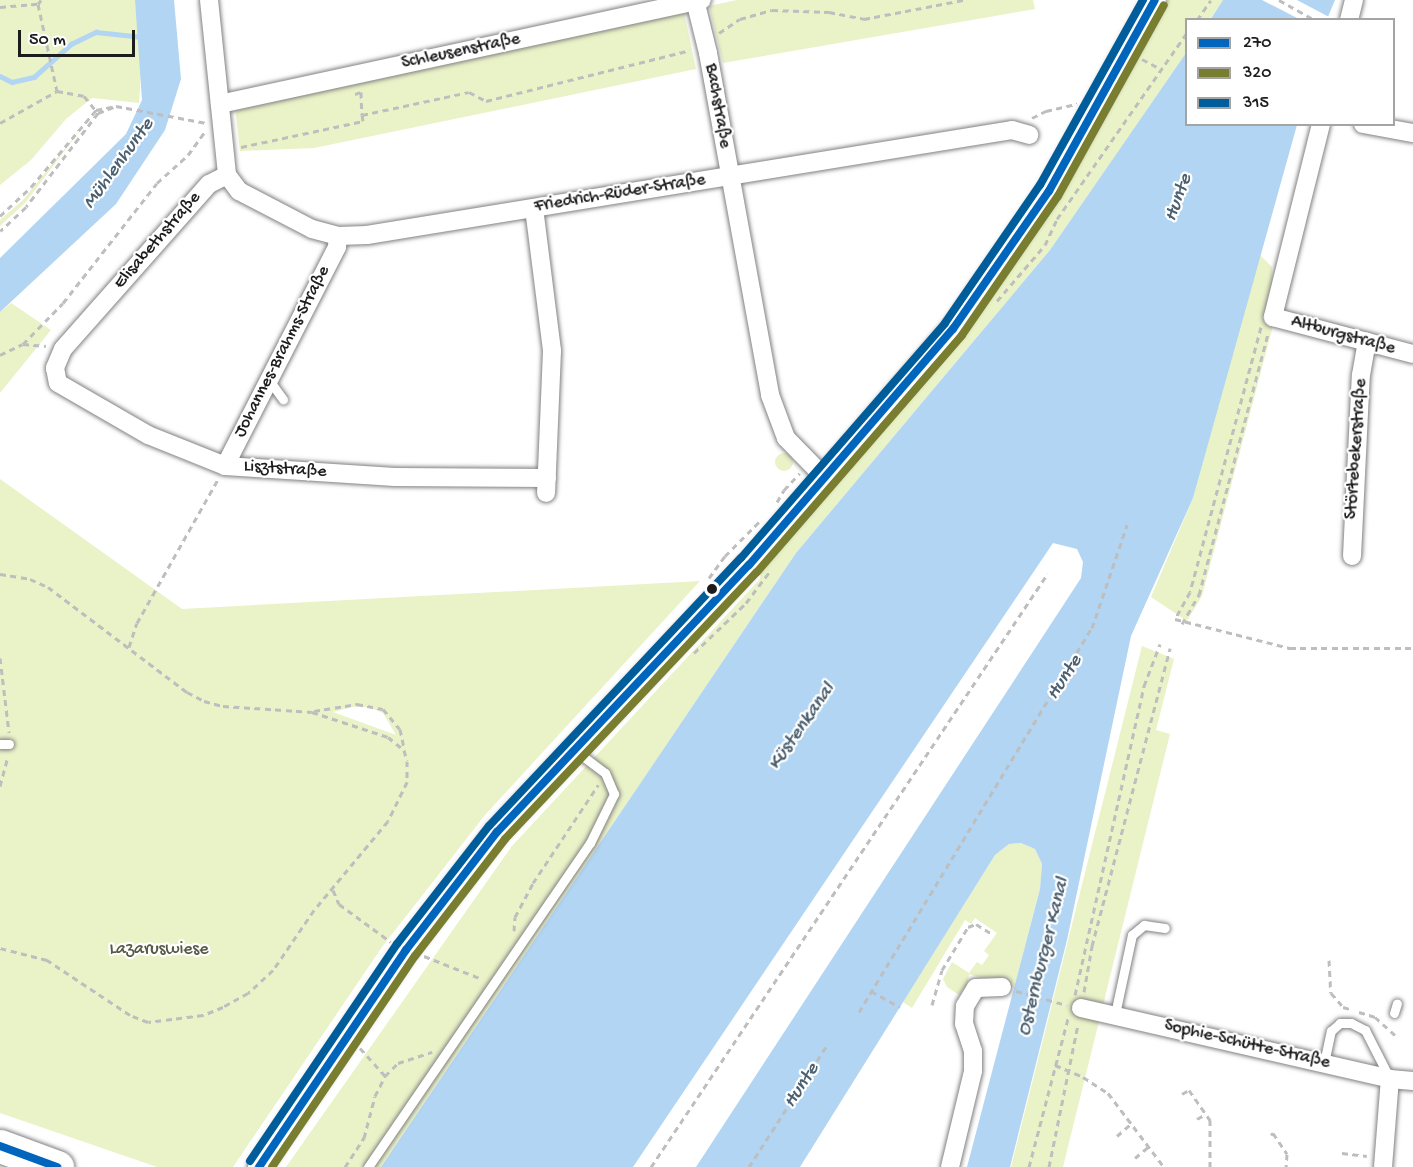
<!DOCTYPE html>
<html>
<head>
<meta charset="utf-8">
<style>
	body { margin:0 }
	#map { position:relative; width:1413px; height:1167px; overflow:hidden; background:#fff; font-family:"Gochi Hand",sans-serif }
	div>[style] { position:absolute }
	[style*='--x'] { left:calc(var(--x)*1px); top:calc(var(--y)*1px); width:calc(var(--w)*1px); rotate:calc(var(--a)*1deg) }
	.green>* { inset:0; background:#eaf2c7 }
	.round { border-radius:50% }
	.water>* { inset:0; background:#b1d5f2 }
	.pier>* { inset:0; background:#fff }
	.stream>* { height:4.5px; margin:-2.25px; padding:0 2.25px; transform-origin:2.25px; border-radius:2.25px; background:#b1d5f2 }
	.path>* { height:3px; margin-top:-1.5px; transform-origin:0; background:repeating-linear-gradient(90deg,#bebebe 0 6px,transparent 0 10.5px) }
	.roads { filter:drop-shadow(0 0 2px #828282) drop-shadow(0 0 2px #828282) }
	.service>* { height:9px; margin:-4.5px; padding:0 4.5px; transform-origin:4.5px; border-radius:4.5px; background:#fff }
	.minor>* { height:18px; margin:-9px; padding:0 9px; transform-origin:9px; border-radius:9px; background:#fff }
	.tertiary>* { height:22px; margin:-11px; padding:0 11px; transform-origin:11px; border-radius:11px; background:#fff }
	.motorway>* { height:33px; margin:-16.5px; padding:0 16.5px; transform-origin:16.5px; border-radius:16.5px; background:#fff }
	.bus-1>* { height:8px; margin:-4px; padding:0 4px; transform-origin:4px; border-radius:4px; background:#0065bd }
	.bus-2>* { height:8px; margin:-4px; padding:0 4px; transform-origin:4px; border-radius:4px; background:#797d2f }
	.bus-3>* { height:8px; margin:-4px; padding:0 4px; transform-origin:4px; border-radius:4px; background:#005d9c }
	.dots>* { width:16px; height:16px; translate:-50% -50%; box-sizing:border-box; border:3px solid #fff; border-radius:50% }
	span { translate:-50% -50%; white-space:nowrap; text-align:center; line-height:1.15; -webkit-text-stroke:4.5px #fff; paint-order:stroke }
	.street-label { font-size:18px; color:#1c1c1c }
	.park-label { font-size:18px; color:#555942 }
	.water-label { font-size:20px; color:#4a5f6f; font-style:italic }
	.legend { position:absolute; left:1185px; top:18px; width:210px; height:108px; box-sizing:border-box; background:#fff; border:2px solid #a4a4a4; margin:0; padding:8px 10px; list-style:none; font-size:18px; color:#1c1c1c }
	.legend li { display:flex; align-items:center; gap:12px; height:30px }
	.legend b { width:30px; border:2px solid #a4a4a4 }
	.scale { position:absolute; left:18px; top:30px; width:117px; height:27px; box-sizing:border-box; border:3px solid #1c1c1c; border-top:0; padding-left:8px; font-size:18px; line-height:21px; white-space:nowrap; color:#1c1c1c; -webkit-text-stroke:4px #fff; paint-order:stroke }
</style>
</head>
<body>
<div id="map">
	<div class="green">
		<div style="clip-path:polygon(0 0,135px 0,142px 57px,139px 103px,92px 98px,66px 119px,31px 160px,0 185px)"></div>
		<div style="clip-path:polygon(737px 0,1033px 0,1035px 9px,723px 63px,709px 6px)"></div>
		<div style="clip-path:polygon(1168px 0,1223px 0,1210px 19px,1186px 20px,1186px 53px,1050px 250px,796px 553px,381px 1167px,286px 1167px,512px 846px,760px 579px,761px 569px,865px 451px,1018px 254px)"></div>
		<div style="clip-path:polygon(684px 12px,696px 69px,314px 148px,240px 151px,235px 107px)"></div>
		<div style="clip-path:polygon(88px 120px,25px 203px,0 226px,0 220px,23px 200px)"></div>
		<div style="clip-path:polygon(1259px 254px,1272px 267px,1275px 318px,1202px 596px,1187px 621px,1151px 597px,1193px 498px)"></div>
		<div style="clip-path:polygon(11px 303px,51px 330px,0 393px,0 312px)"></div>
		<div class="round" style="left:775px;top:453px;width:18px;height:18px"></div>
		<div style="clip-path:polygon(evenodd,0 479px,182px 609px,700px 581px,485px 815px,382px 947px,233px 1167px,157px 1167px,0 1113px,0 479px,352px 707px,369px 707px,383px 713px,396px 735px,333px 712px,352px 707px)"></div>
		<div style="clip-path:polygon(1142px 646px,1174px 659px,1156px 730px,1170px 734px,1063px 1167px,1011px 1167px)"></div>
		<div style="clip-path:polygon(1021px 843px,1035px 849px,1042px 864px,1040px 889px,1014px 988px,969px 974px,968px 983px,959px 995px,947px 987px,943px 979px,952px 962px,969px 973px,977px 962px,982px 965px,989px 955px,984px 951px,997px 933px,975px 918px,971px 924px,965px 920px,912px 1008px,903px 1002px,995px 855px,1009px 844px)"></div>
	</div>
	<div class="water">
		<div style="clip-path:polygon(135px 0,174px 0,181px 79px,165px 130px,116px 204px,0 312px,0 258px,126px 134px,142px 100px)"></div>
		<div style="clip-path:polygon(1223px 0,1335px 0,1327px 19px,1210px 20px)"></div>
		<div style="clip-path:polygon(1186px 53px,1186px 124px,1297px 125px,1193px 498px,1131px 636px,1067px 940px,1010px 1167px,967px 1167px,1040px 889px,1042px 864px,1035px 849px,1021px 843px,1009px 844px,995px 855px,800px 1167px,696px 1167px,1081px 578px,1083px 562px,1077px 549px,1053px 543px,633px 1167px,381px 1167px,796px 553px,1050px 250px)"></div>
	</div>
	<div class="pier">
		<div style="clip-path:polygon(1262px 0,1297px 0,1331px 18px,1299px 19px)"></div>
	</div>
	<div class="stream">
		<div style="--x:0;--y:76;--w:13;--a:27"></div>
		<div style="--x:12;--y:82;--w:23;--a:-13"></div>
		<div style="--x:34;--y:77;--w:50;--a:-41.7"></div>
		<div style="--x:71;--y:44;--w:28;--a:-26"></div>
		<div style="--x:96;--y:32;--w:47;--a:6.1"></div>
	</div>
	<div class="path">
		<div style="--x:1279;--y:0;--w:41;--a:29.1"></div>
		<div style="--x:38;--y:4;--w:89;--a:77.7"></div>
		<div style="--x:0;--y:7;--w:38;--a:-5"></div>
		<div style="--x:38;--y:4;--w:5;--a:-53"></div>
		<div style="--x:1197;--y:20;--w:24;--a:-55"></div>
		<div style="--x:719;--y:33;--w:25;--a:-34"></div>
		<div style="--x:740;--y:19;--w:33;--a:-16"></div>
		<div style="--x:772;--y:10;--w:57;--a:2"></div>
		<div style="--x:829;--y:12;--w:36;--a:11"></div>
		<div style="--x:864;--y:19;--w:102;--a:-10.8"></div>
		<div style="--x:1142;--y:59;--w:21;--a:28"></div>
		<div style="--x:355;--y:94;--w:6;--a:-18"></div>
		<div style="--x:361;--y:92;--w:23;--a:88"></div>
		<div style="--x:362;--y:115;--w:109;--a:-12.1"></div>
		<div style="--x:469;--y:92;--w:19;--a:28"></div>
		<div style="--x:486;--y:101;--w:210;--a:-14"></div>
		<div style="--x:98;--y:113;--w:17;--a:-21"></div>
		<div style="--x:1032;--y:118;--w:16;--a:-27"></div>
		<div style="--x:1046;--y:111;--w:32;--a:-13"></div>
		<div style="--x:0;--y:123;--w:65;--a:-29.3"></div>
		<div style="--x:57;--y:91;--w:27;--a:10"></div>
		<div style="--x:84;--y:96;--w:22;--a:51"></div>
		<div style="--x:98;--y:113;--w:118;--a:127.5"></div>
		<div style="--x:26;--y:207;--w:35;--a:137"></div>
		<div style="--x:241;--y:147;--w:125;--a:-12"></div>
		<div style="--x:363;--y:121;--w:6;--a:-99"></div>
		<div style="--x:0;--y:216;--w:42;--a:-43.1"></div>
		<div style="--x:31;--y:187;--w:101;--a:-49.8"></div>
		<div style="--x:96;--y:110;--w:20;--a:-11"></div>
		<div style="--x:116;--y:106;--w:92;--a:10.7"></div>
		<div style="--x:997;--y:301;--w:74;--a:-49.4"></div>
		<div style="--x:1045;--y:245;--w:29;--a:-65"></div>
		<div style="--x:1057;--y:219;--w:226;--a:-55.1"></div>
		<div style="--x:1261;--y:327;--w:274;--a:105"></div>
		<div style="--x:1190;--y:592;--w:31;--a:119"></div>
		<div style="--x:1175;--y:619;--w:119;--a:14.2"></div>
		<div style="--x:1290;--y:648;--w:123;--a:0"></div>
		<div style="--x:23;--y:344;--w:57;--a:-45.7"></div>
		<div style="--x:63;--y:303;--w:152;--a:-51.9"></div>
		<div style="--x:157;--y:183;--w:42;--a:-42.1"></div>
		<div style="--x:188;--y:155;--w:31;--a:-54"></div>
		<div style="--x:0;--y:355;--w:25;--a:-26"></div>
		<div style="--x:23;--y:344;--w:23;--a:5"></div>
		<div style="--x:784;--y:490;--w:23;--a:-47"></div>
		<div style="--x:777;--y:502;--w:14;--a:-60"></div>
		<div style="--x:0;--y:574;--w:30;--a:9"></div>
		<div style="--x:30;--y:579;--w:20;--a:24"></div>
		<div style="--x:48;--y:587;--w:174;--a:37.1"></div>
		<div style="--x:187;--y:692;--w:19;--a:28"></div>
		<div style="--x:204;--y:701;--w:20;--a:15"></div>
		<div style="--x:223;--y:706;--w:89;--a:3.9"></div>
		<div style="--x:312;--y:712;--w:80;--a:18.2"></div>
		<div style="--x:388;--y:737;--w:21;--a:39"></div>
		<div style="--x:404;--y:750;--w:11;--a:75"></div>
		<div style="--x:407;--y:761;--w:21;--a:90"></div>
		<div style="--x:407;--y:782;--w:43;--a:116"></div>
		<div style="--x:388;--y:821;--w:116;--a:129.7"></div>
		<div style="--x:314;--y:910;--w:73;--a:124.3"></div>
		<div style="--x:273;--y:970;--w:34;--a:137"></div>
		<div style="--x:248;--y:993;--w:29;--a:151"></div>
		<div style="--x:223;--y:1007;--w:22;--a:158"></div>
		<div style="--x:203;--y:1015;--w:55;--a:172.7"></div>
		<div style="--x:148;--y:1022;--w:19;--a:-159"></div>
		<div style="--x:130;--y:1015;--w:100;--a:-146.5"></div>
		<div style="--x:47;--y:960;--w:49;--a:-165.7"></div>
		<div style="--x:709;--y:578;--w:27;--a:-54"></div>
		<div style="--x:725;--y:556;--w:48;--a:-45"></div>
		<div style="--x:1182;--y:624;--w:34;--a:-60"></div>
		<div style="--x:1199;--y:595;--w:271;--a:-75.2"></div>
		<div style="--x:129;--y:647;--w:25;--a:-72"></div>
		<div style="--x:137;--y:623;--w:165;--a:-60.6"></div>
		<div style="--x:694;--y:653;--w:72;--a:-43.9"></div>
		<div style="--x:746;--y:603;--w:38;--a:-53"></div>
		<div style="--x:0;--y:658;--w:75;--a:83.1"></div>
		<div style="--x:314;--y:711;--w:44;--a:-9.2"></div>
		<div style="--x:357;--y:704;--w:26;--a:11"></div>
		<div style="--x:383;--y:709;--w:26;--a:50"></div>
		<div style="--x:400;--y:729;--w:19;--a:78"></div>
		<div style="--x:0;--y:786;--w:31;--a:-75"></div>
		<div style="--x:333;--y:890;--w:15;--a:67"></div>
		<div style="--x:339;--y:904;--w:64;--a:36.2"></div>
		<div style="--x:514;--y:931;--w:14;--a:-86"></div>
		<div style="--x:515;--y:917;--w:38;--a:-62"></div>
		<div style="--x:533;--y:883;--w:118;--a:-56.4"></div>
		<div style="--x:424;--y:956;--w:62;--a:21.6"></div>
		<div style="--x:1329;--y:960;--w:33;--a:87"></div>
		<div style="--x:1331;--y:993;--w:18;--a:49"></div>
		<div style="--x:1343;--y:1007;--w:10;--a:17"></div>
		<div style="--x:871;--y:991;--w:33;--a:29"></div>
		<div style="--x:1016;--y:991;--w:53;--a:15.4"></div>
		<div style="--x:1084;--y:992;--w:47;--a:-80.1"></div>
		<div style="--x:1092;--y:946;--w:308;--a:-75.3"></div>
		<div style="--x:1075;--y:995;--w:317;--a:-77.4"></div>
		<div style="--x:1144;--y:686;--w:45;--a:-69.1"></div>
		<div style="--x:932;--y:1005;--w:36;--a:-74"></div>
		<div style="--x:942;--y:970;--w:50;--a:-58.8"></div>
		<div style="--x:968;--y:927;--w:9;--a:-21"></div>
		<div style="--x:976;--y:924;--w:19;--a:32"></div>
		<div style="--x:859;--y:1012;--w:449;--a:-58.8"></div>
		<div style="--x:1092;--y:628;--w:109;--a:-71.2"></div>
		<div style="--x:1359;--y:1012;--w:17;--a:17"></div>
		<div style="--x:1375;--y:1017;--w:27;--a:42"></div>
		<div style="--x:360;--y:1048;--w:38;--a:48"></div>
		<div style="--x:1055;--y:1065;--w:30;--a:23"></div>
		<div style="--x:1083;--y:1077;--w:30;--a:33"></div>
		<div style="--x:1108;--y:1093;--w:93;--a:52.9"></div>
		<div style="--x:1182;--y:1094;--w:8;--a:-30"></div>
		<div style="--x:1189;--y:1090;--w:37;--a:55"></div>
		<div style="--x:1210;--y:1120;--w:47;--a:90"></div>
		<div style="--x:1197;--y:1119;--w:10;--a:-29"></div>
		<div style="--x:1271;--y:1135;--w:3;--a:-45"></div>
		<div style="--x:1273;--y:1133;--w:25;--a:56"></div>
		<div style="--x:1287;--y:1154;--w:13;--a:94"></div>
		<div style="--x:1117;--y:1136;--w:18;--a:-41"></div>
		<div style="--x:1342;--y:1153;--w:25;--a:7"></div>
		<div style="--x:1135;--y:1158;--w:17;--a:-40"></div>
		<div style="--x:345;--y:1167;--w:35;--a:-57"></div>
		<div style="--x:364;--y:1138;--w:43;--a:-75.3"></div>
		<div style="--x:375;--y:1096;--w:22;--a:-63"></div>
		<div style="--x:385;--y:1076;--w:18;--a:-45"></div>
		<div style="--x:398;--y:1063;--w:36;--a:-18"></div>
		<div style="--x:651;--y:1167;--w:714;--a:-56.24"></div>
		<div style="--x:749;--y:1167;--w:145;--a:-57.4"></div>
		<div style="--x:1029;--y:1167;--w:154;--a:-75.3"></div>
		<div style="--x:1049;--y:1167;--w:145;--a:-78.5"></div>
	</div>
	<div class="roads">
		<div class="service">
			<div style="--x:269;--y:380;--w:24;--a:54"></div>
			<div style="--x:0;--y:744;--w:9;--a:0"></div>
			<div style="--x:1394;--y:1013;--w:10;--a:-73"></div>
			<div style="--x:1115;--y:1014;--w:81;--a:-77.9"></div>
			<div style="--x:1132;--y:935;--w:16;--a:-40"></div>
			<div style="--x:1144;--y:925;--w:21;--a:8"></div>
			<div style="--x:1324;--y:1063;--w:33;--a:-78"></div>
			<div style="--x:1331;--y:1031;--w:12;--a:-42"></div>
			<div style="--x:1340;--y:1023;--w:11;--a:0"></div>
			<div style="--x:1351;--y:1023;--w:16;--a:27"></div>
			<div style="--x:1365;--y:1030;--w:55;--a:63"></div>
			<div style="--x:368;--y:1167;--w:393;--a:-55.6"></div>
			<div style="--x:590;--y:843;--w:55;--a:-63.9"></div>
			<div style="--x:614;--y:794;--w:23;--a:-113"></div>
			<div style="--x:605;--y:773;--w:38;--a:-143"></div>
		</div>
		<div class="minor">
			<div style="--x:209;--y:0;--w:176;--a:84.1"></div>
			<div style="--x:227;--y:175;--w:20;--a:153"></div>
			<div style="--x:209;--y:184;--w:220;--a:131.5"></div>
			<div style="--x:63;--y:349;--w:21;--a:113"></div>
			<div style="--x:55;--y:368;--w:15;--a:79"></div>
			<div style="--x:58;--y:383;--w:104;--a:30"></div>
			<div style="--x:148;--y:435;--w:83;--a:21.9"></div>
			<div style="--x:225;--y:466;--w:170;--a:3.7"></div>
			<div style="--x:395;--y:477;--w:152;--a:0.4"></div>
			<div style="--x:695;--y:0;--w:55;--a:76.2"></div>
			<div style="--x:708;--y:53;--w:348;--a:79.7"></div>
			<div style="--x:770;--y:395;--w:46;--a:69.6"></div>
			<div style="--x:786;--y:438;--w:57;--a:45.7"></div>
			<div style="--x:1349;--y:20;--w:21;--a:-76"></div>
			<div style="--x:220;--y:104;--w:493;--a:-12.2"></div>
			<div style="--x:1321;--y:124;--w:199;--a:104"></div>
			<div style="--x:1273;--y:317;--w:145;--a:14.8"></div>
			<div style="--x:1363;--y:124;--w:51;--a:10.2"></div>
			<div style="--x:227;--y:175;--w:20;--a:53"></div>
			<div style="--x:239;--y:191;--w:82;--a:27.5"></div>
			<div style="--x:312;--y:229;--w:27;--a:15"></div>
			<div style="--x:338;--y:236;--w:29;--a:-2"></div>
			<div style="--x:367;--y:235;--w:653;--a:-9.25"></div>
			<div style="--x:1012;--y:130;--w:18;--a:16"></div>
			<div style="--x:534;--y:208;--w:144;--a:82.8"></div>
			<div style="--x:552;--y:351;--w:142;--a:92.4"></div>
			<div style="--x:225;--y:466;--w:246;--a:-62.9"></div>
			<div style="--x:337;--y:247;--w:11;--a:-85"></div>
			<div style="--x:1352;--y:556;--w:181;--a:-87.2"></div>
			<div style="--x:1361;--y:375;--w:34;--a:-80"></div>
			<div style="--x:1081;--y:1008;--w:317;--a:12.9"></div>
			<div style="--x:1390;--y:1079;--w:23;--a:5"></div>
			<div style="--x:950;--y:1167;--w:99;--a:-76.5"></div>
			<div style="--x:973;--y:1071;--w:20;--a:-90"></div>
			<div style="--x:973;--y:1051;--w:28;--a:-108"></div>
			<div style="--x:964;--y:1024;--w:18;--a:-87"></div>
			<div style="--x:965;--y:1006;--w:21;--a:-59"></div>
			<div style="--x:976;--y:988;--w:26;--a:-2"></div>
			<div style="--x:1383;--y:1167;--w:88;--a:-85.5"></div>
		</div>
		<div class="tertiary">
			<div style="--x:259;--y:1167;--w:262;--a:-55.9"></div>
			<div style="--x:406;--y:950;--w:149;--a:-52.4"></div>
			<div style="--x:497;--y:832;--w:367;--a:-46.7"></div>
			<div style="--x:749;--y:565;--w:312;--a:-49.2"></div>
			<div style="--x:953;--y:329;--w:168;--a:-55.2"></div>
			<div style="--x:1049;--y:191;--w:218;--a:-61"></div>
		</div>
		<div class="motorway">
			<div style="--x:0;--y:1146;--w:61;--a:20.2"></div>
		</div>
	</div>
	<div class="bus-1">
		<div style="--x:0;--y:1146;--w:61;--a:20.2"></div>
		<div style="--x:259;--y:1167;--w:262;--a:-55.9"></div>
		<div style="--x:406;--y:950;--w:149;--a:-52.4"></div>
		<div style="--x:497;--y:832;--w:367;--a:-46.7"></div>
		<div style="--x:749;--y:565;--w:312;--a:-49.2"></div>
		<div style="--x:953;--y:329;--w:168;--a:-55.2"></div>
		<div style="--x:1049;--y:191;--w:218;--a:-61"></div>
	</div>
	<div class="bus-2">
		<div style="--x:272;--y:1167;--w:255;--a:-55.9"></div>
		<div style="--x:415;--y:956;--w:148;--a:-52.4"></div>
		<div style="--x:505;--y:839;--w:367;--a:-46.7"></div>
		<div style="--x:757;--y:572;--w:313;--a:-49.1"></div>
		<div style="--x:962;--y:335;--w:169;--a:-55.4"></div>
		<div style="--x:1058;--y:196;--w:218;--a:-61"></div>
	</div>
	<div class="bus-3">
		<div style="--x:250;--y:1161;--w:262;--a:-55.9"></div>
		<div style="--x:397;--y:944;--w:150;--a:-52.1"></div>
		<div style="--x:489;--y:826;--w:368;--a:-46.8"></div>
		<div style="--x:741;--y:558;--w:311;--a:-49"></div>
		<div style="--x:945;--y:323;--w:168;--a:-55.5"></div>
		<div style="--x:1040;--y:185;--w:212;--a:-60.9"></div>
	</div>
	<div class="dots">
		<div style="left:712px;top:589px;background:#1c1c1c"></div>
	</div>
	<div class="street-label">
		<span style="left:461px;top:52px;rotate:-12deg">Schleusenstraße</span>
		<span style="left:717px;top:106px;rotate:80deg">Bachstraße</span>
		<span style="left:620px;top:194px;rotate:-9deg">Friedrich-Rüder-Straße</span>
		<span style="left:158px;top:241px;rotate:-49deg">Elisabethstraße</span>
		<span style="left:1343px;top:336px;rotate:15deg">Altburgstraße</span>
		<span style="left:283px;top:352px;rotate:-63deg">Johannes-Brahms-Straße</span>
		<span style="left:1357px;top:449px;rotate:-86deg">Störtebekerstraße</span>
		<span style="left:285px;top:470px;rotate:4deg">Lisztstraße</span>
		<span style="left:1247px;top:1045px;rotate:13deg">Sophie-Schütte-Straße</span>
	</div>
	<div class="park-label">
		<span style="left:159px;top:950px">Lazaruswiese</span>
	</div>
	<div class="water-label">
		<span style="left:119px;top:164px;rotate:-54deg">Mühlenhunte</span>
		<span style="left:1179px;top:198px;rotate:-70deg">Hunte</span>
		<span style="left:1065px;top:678px;rotate:-57deg">Hunte</span>
		<span style="left:802px;top:727px;rotate:-55deg">Küstenkanal</span>
		<span style="left:1044px;top:957px;rotate:-76deg">Osternburger Kanal</span>
		<span style="left:802px;top:1086px;rotate:-57deg">Hunte</span>
	</div>
	<ul class="legend">
	<li><b style="height:8px;background:#0065bd"></b>270</li>
	<li><b style="height:8px;background:#797d2f"></b>320</li>
	<li><b style="height:8px;background:#005d9c"></b>315</li>
	</ul>
	<div class="scale">50 m</div>
</div>
</body>
</html>
